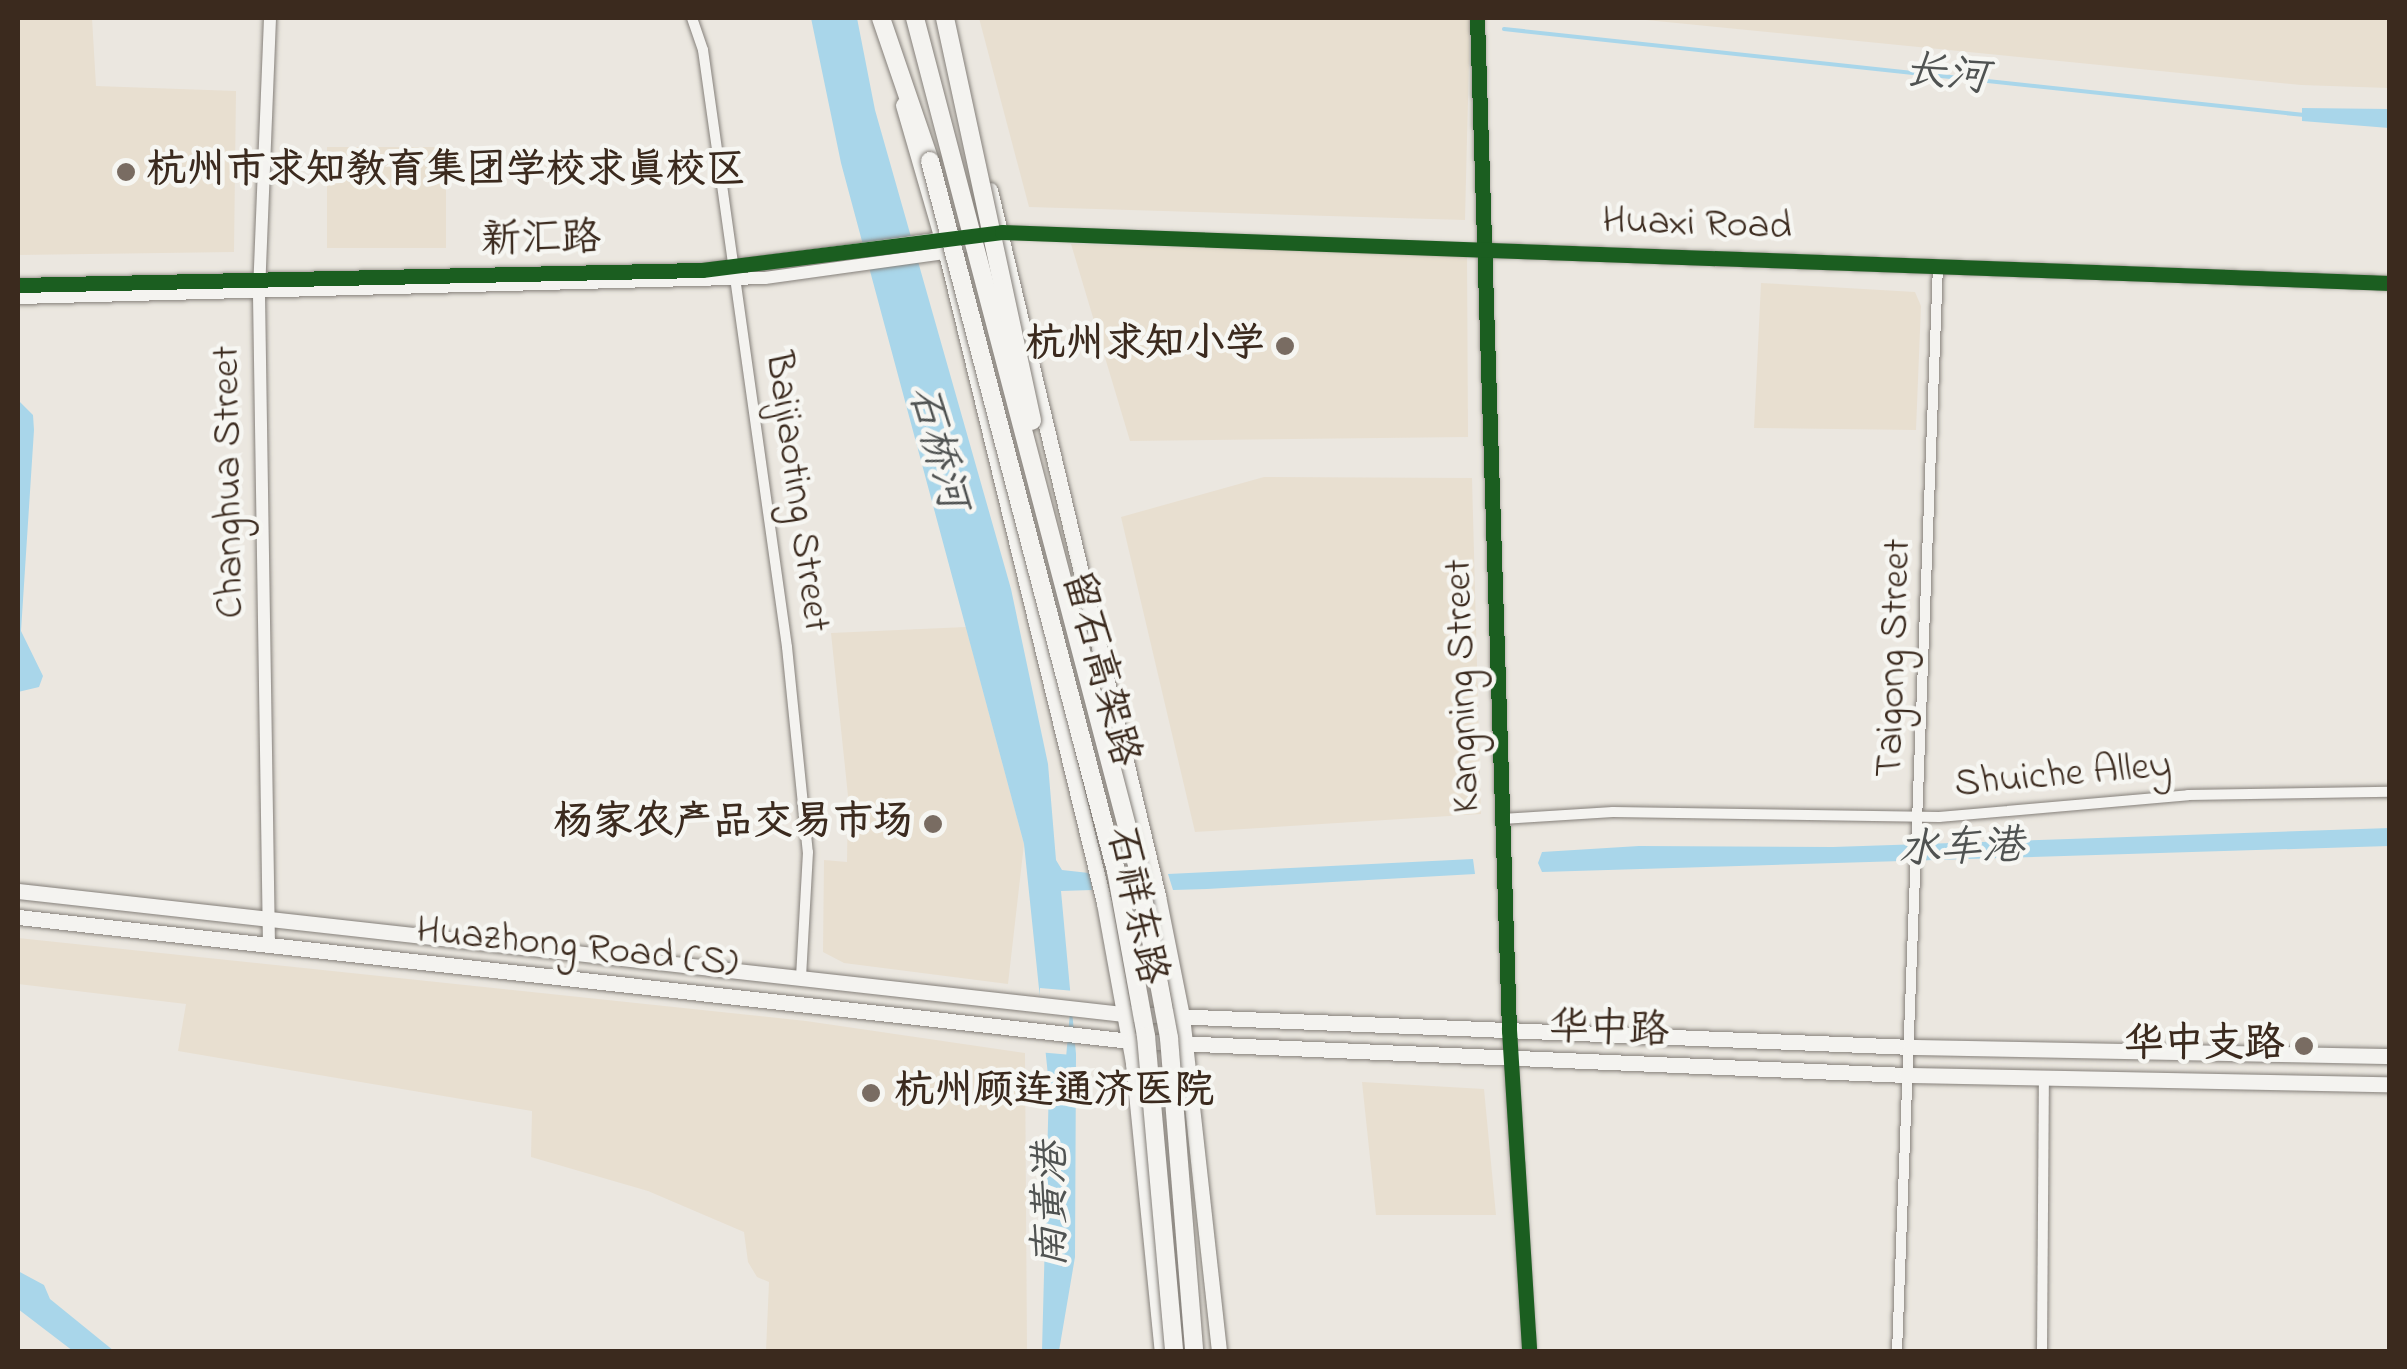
<!DOCTYPE html>
<html>
<head>
<meta charset="utf-8">
<style>
	body { margin:0 }
	#map { position:relative; width:2407px; height:1369px; overflow:hidden; background:#ebe7e0; font-family:"Indie Flower","LXGW WenKai TC",sans-serif }
	div>[style] { position:absolute }
	[style*='--x'] { left:calc(var(--x)*1px); top:calc(var(--y)*1px); width:calc(var(--w)*1px); rotate:calc(var(--a)*1deg) }
	.built>* { inset:0; background:#e8dfd0; transform-origin:0 0 }
	.water>* { inset:0; background:#a9d6ea }
	.pier>* { inset:0; background:#ebe7e0; transform-origin:0 0 }
	.stream>* { height:4px; margin:-2px; padding:0 2px; transform-origin:2px; border-radius:2px; background:#a9d6ea }
	.roads { filter:drop-shadow(0 0 2px #85807a) drop-shadow(0 0 2px #85807a) }
	.minor>* { height:10px; margin:-5px; padding:0 5px; transform-origin:5px; border-radius:5px; background:#f4f3f0 }
	.tertiary>* { height:12px; margin:-6px; padding:0 6px; transform-origin:6px; border-radius:6px; background:#f4f3f0 }
	.secondary>* { height:15px; margin:-7.5px; padding:0 7.5px; transform-origin:7.5px; border-radius:7.5px; background:#f4f3f0 }
	.trunk>* { height:18px; margin:-9px; padding:0 9px; transform-origin:9px; border-radius:9px; background:#f4f3f0 }
	.bridges { filter:drop-shadow(0 0 2px #85807a) drop-shadow(0 0 2px #85807a) }
	.trunk-bridge>* { height:18px; margin:-9px; padding:0 9px; transform-origin:9px; border-radius:9px; background:#f4f3f0 }
	.cycleway>* { height:15px; margin:-7.5px; padding:0 7.5px; transform-origin:7.5px; border-radius:7.5px; background:#1b5e20 }
	.dots>* { width:28px; height:28px; translate:-50% -50%; box-sizing:border-box; border:5px solid #f6f6f2; border-radius:50% }
	span { translate:-50% -50%; white-space:nowrap; text-align:center; line-height:1.15; -webkit-text-stroke:9px #f6f6f2; paint-order:stroke }
	.poi-label { font-size:40px; color:#3b2a1e; font-weight:700 }
	.left { translate:0 -50%; text-align:left }
	.right { translate:-100% -50%; text-align:right }
	.street-label { font-size:40px; color:#3b2a1e }
	.water-label { font-size:42px; color:#505352; font-style:italic }
	.frame { position:absolute; inset:0; border:20px solid #3b2a1e; pointer-events:none }
</style>
</head>
<body>
<div id="map">
	<div class="built">
		<div style="clip-path:polygon(18px 18px,92px 18px,96px 86px,236px 91px,234px 252px,18px 255px)"></div>
		<div style="clip-path:polygon(979px 18px,1470px 18px,1465px 220px,1029px 207px)"></div>
		<div style="clip-path:polygon(1626px 18px,2389px 18px,2389px 88px,2301px 85px)"></div>
		<div style="left:327px;top:147px;width:119px;height:101px"></div>
		<div style="clip-path:polygon(1071px 244px,1467px 255px,1468px 437px,1130px 441px)"></div>
		<div style="clip-path:polygon(1761px 283px,1915px 292px,1921px 306px,1916px 430px,1754px 428px)"></div>
		<div style="clip-path:polygon(1264px 477px,1472px 478px,1481px 814px,1195px 832px,1121px 517px)"></div>
		<div style="clip-path:polygon(966px 627px,1024px 844px,1008px 984px,844px 963px,823px 952px,824px 860px,847px 862px,848px 796px,831px 633px)"></div>
		<div style="clip-path:polygon(18px 938px,806px 1021px,1025px 1053px,1027px 1351px,766px 1351px,769px 1282px,757px 1277px,748px 1262px,744px 1232px,648px 1191px,531px 1157px,532px 1111px,178px 1051px,186px 1004px,18px 984px)"></div>
		<div style="clip-path:polygon(1362px 1082px,1484px 1089px,1496px 1215px,1376px 1215px)"></div>
	</div>
	<div class="water">
		<div style="clip-path:polygon(811px 18px,857px 18px,875px 110px,1011px 589px,1048px 764px,1056px 860px,1062px 870px,1089px 873px,1091px 882px,1092px 890px,1061px 891px,1076px 1054px,1075px 1257px,1059px 1351px,1042px 1351px,1049px 1085px,1024px 844px,841px 163px)"></div>
		<div style="clip-path:polygon(2302px 108px,2389px 109px,2389px 128px,2302px 121px)"></div>
		<div style="clip-path:polygon(18px 400px,33px 415px,34px 430px,21px 631px,43px 676px,39px 687px,18px 692px)"></div>
		<div style="clip-path:polygon(2390px 828px,2389px 846px,1542px 872px,1538px 863px,1542px 852px,1639px 846px,1833px 847px)"></div>
		<div style="clip-path:polygon(1473px 859px,1475px 874px,1207px 889px,1173px 890px,1168px 874px)"></div>
		<div style="clip-path:polygon(18px 1271px,44px 1285px,50px 1299px,114px 1351px,73px 1351px,18px 1309px)"></div>
	</div>
	<div class="pier">
		<div style="left:1040px;top:988px;width:32px;height:64px;rotate:5deg"></div>
	</div>
	<div class="stream">
		<div style="--x:1504;--y:29;--w:805;--a:6.14"></div>
	</div>
	<div class="roads">
		<div class="minor">
			<div style="--x:692;--y:18;--w:34;--a:71"></div>
			<div style="--x:703;--y:50;--w:603;--a:81.99"></div>
			<div style="--x:787;--y:647;--w:206;--a:84.2"></div>
			<div style="--x:808;--y:852;--w:126;--a:93.2"></div>
			<div style="--x:1002;--y:232;--w:478;--a:2.2"></div>
			<div style="--x:1502;--y:819;--w:111;--a:-3.6"></div>
			<div style="--x:1613;--y:812;--w:326;--a:0.9"></div>
			<div style="--x:1939;--y:817;--w:250;--a:-5"></div>
			<div style="--x:2188;--y:795;--w:202;--a:-0.9"></div>
			<div style="--x:1897;--y:1352;--w:1087;--a:-87.84"></div>
			<div style="--x:2042;--y:1352;--w:273;--a:-89.6"></div>
		</div>
		<div class="tertiary">
			<div style="--x:1477;--y:18;--w:1013;--a:88.19"></div>
			<div style="--x:1509;--y:1030;--w:323;--a:86.4"></div>
			<div style="--x:1480;--y:250;--w:911;--a:2.08"></div>
			<div style="--x:18;--y:285;--w:684;--a:-1.26"></div>
			<div style="--x:702;--y:270;--w:277;--a:-7.5"></div>
			<div style="--x:18;--y:298;--w:747;--a:-1.53"></div>
			<div style="--x:765;--y:278;--w:183;--a:-7.9"></div>
			<div style="--x:946;--y:253;--w:58;--a:-20.3"></div>
			<div style="--x:269;--y:946;--w:654;--a:-90.88"></div>
			<div style="--x:259;--y:292;--w:274;--a:-87.7"></div>
		</div>
		<div class="secondary">
			<div style="--x:903;--y:105;--w:154;--a:73.8"></div>
			<div style="--x:946;--y:253;--w:669;--a:76.34"></div>
			<div style="--x:1104;--y:903;--w:163;--a:79.7"></div>
			<div style="--x:1133;--y:1063;--w:290;--a:84.3"></div>
			<div style="--x:990;--y:190;--w:726;--a:76.61"></div>
			<div style="--x:1158;--y:896;--w:122;--a:78.7"></div>
			<div style="--x:1182;--y:1016;--w:338;--a:83.7"></div>
			<div style="--x:18;--y:891;--w:1113;--a:6.35"></div>
			<div style="--x:1124;--y:1014;--w:787;--a:2.4"></div>
			<div style="--x:1910;--y:1047;--w:480;--a:1.1"></div>
			<div style="--x:18;--y:917;--w:1119;--a:6.36"></div>
			<div style="--x:1130;--y:1041;--w:777;--a:2.51"></div>
			<div style="--x:1906;--y:1075;--w:484;--a:1.1"></div>
		</div>
		<div class="trunk">
			<div style="--x:881;--y:18;--w:151;--a:71.1"></div>
		</div>
	</div>
	<div class="bridges">
		<div class="trunk-bridge">
			<div style="--x:915;--y:18;--w:876;--a:75.31"></div>
			<div style="--x:1137;--y:865;--w:176;--a:79.5"></div>
			<div style="--x:1169;--y:1038;--w:315;--a:85.4"></div>
			<div style="--x:945;--y:18;--w:412;--a:77.8"></div>
			<div style="--x:930;--y:161;--w:734;--a:75.32"></div>
			<div style="--x:1116;--y:871;--w:168;--a:79.7"></div>
			<div style="--x:1146;--y:1036;--w:317;--a:84.9"></div>
		</div>
	</div>
	<div class="cycleway">
		<div style="--x:1477;--y:18;--w:1013;--a:88.19"></div>
		<div style="--x:1509;--y:1030;--w:323;--a:86.4"></div>
		<div style="--x:18;--y:285;--w:684;--a:-1.26"></div>
		<div style="--x:702;--y:270;--w:302;--a:-7.2"></div>
		<div style="--x:1002;--y:232;--w:1389;--a:2.1"></div>
	</div>
	<div class="dots">
		<div style="left:126px;top:172px;background:#796c62"></div>
		<div style="left:1285px;top:346px;background:#796c62"></div>
		<div style="left:933px;top:824px;background:#796c62"></div>
		<div style="left:2304px;top:1046px;background:#796c62"></div>
		<div style="left:871px;top:1093px;background:#796c62"></div>
	</div>
	<div class="poi-label">
		<span class="left" style="left:146px;top:172px">杭州市求知教育集团学校求真校区</span>
		<span class="right" style="left:1265px;top:346px">杭州求知小学</span>
		<span class="right" style="left:913px;top:824px">杨家农产品交易市场</span>
		<span class="right" style="left:2284px;top:1046px">华中支路</span>
		<span class="left" style="left:894px;top:1093px">杭州顾连通济医院</span>
	</div>
	<div class="street-label">
		<span style="left:1697px;top:225px;rotate:2deg">Huaxi Road</span>
		<span style="left:541px;top:241px;rotate:-1deg">新汇路</span>
		<span style="left:230px;top:482px;rotate:-91deg">Changhua Street</span>
		<span style="left:796px;top:492px;rotate:82deg">Baijiaoting Street</span>
		<span style="left:1895px;top:658px;rotate:-88deg">Taigong Street</span>
		<span style="left:1099px;top:669px;rotate:75deg">留石高架路</span>
		<span style="left:1464px;top:686px;rotate:-92deg">Kangning Street</span>
		<span style="left:2063px;top:776px;rotate:-5deg">Shuiche Alley</span>
		<span style="left:1135px;top:906px;rotate:78deg">石祥东路</span>
		<span style="left:577px;top:948px;rotate:6deg">Huazhong Road (S)</span>
		<span style="left:1609px;top:1031px;rotate:2deg">华中路</span>
	</div>
	<div class="water-label">
		<span style="left:1946px;top:76px;rotate:6deg">长河</span>
		<span style="left:936px;top:448px;rotate:75deg">石桥河</span>
		<span style="left:1961px;top:850px;rotate:-2deg">水车港</span>
		<span style="left:1053px;top:1205px;rotate:-90deg">南黄港</span>
	</div>
	<div class="frame"></div>
</div>
</body>
</html>
